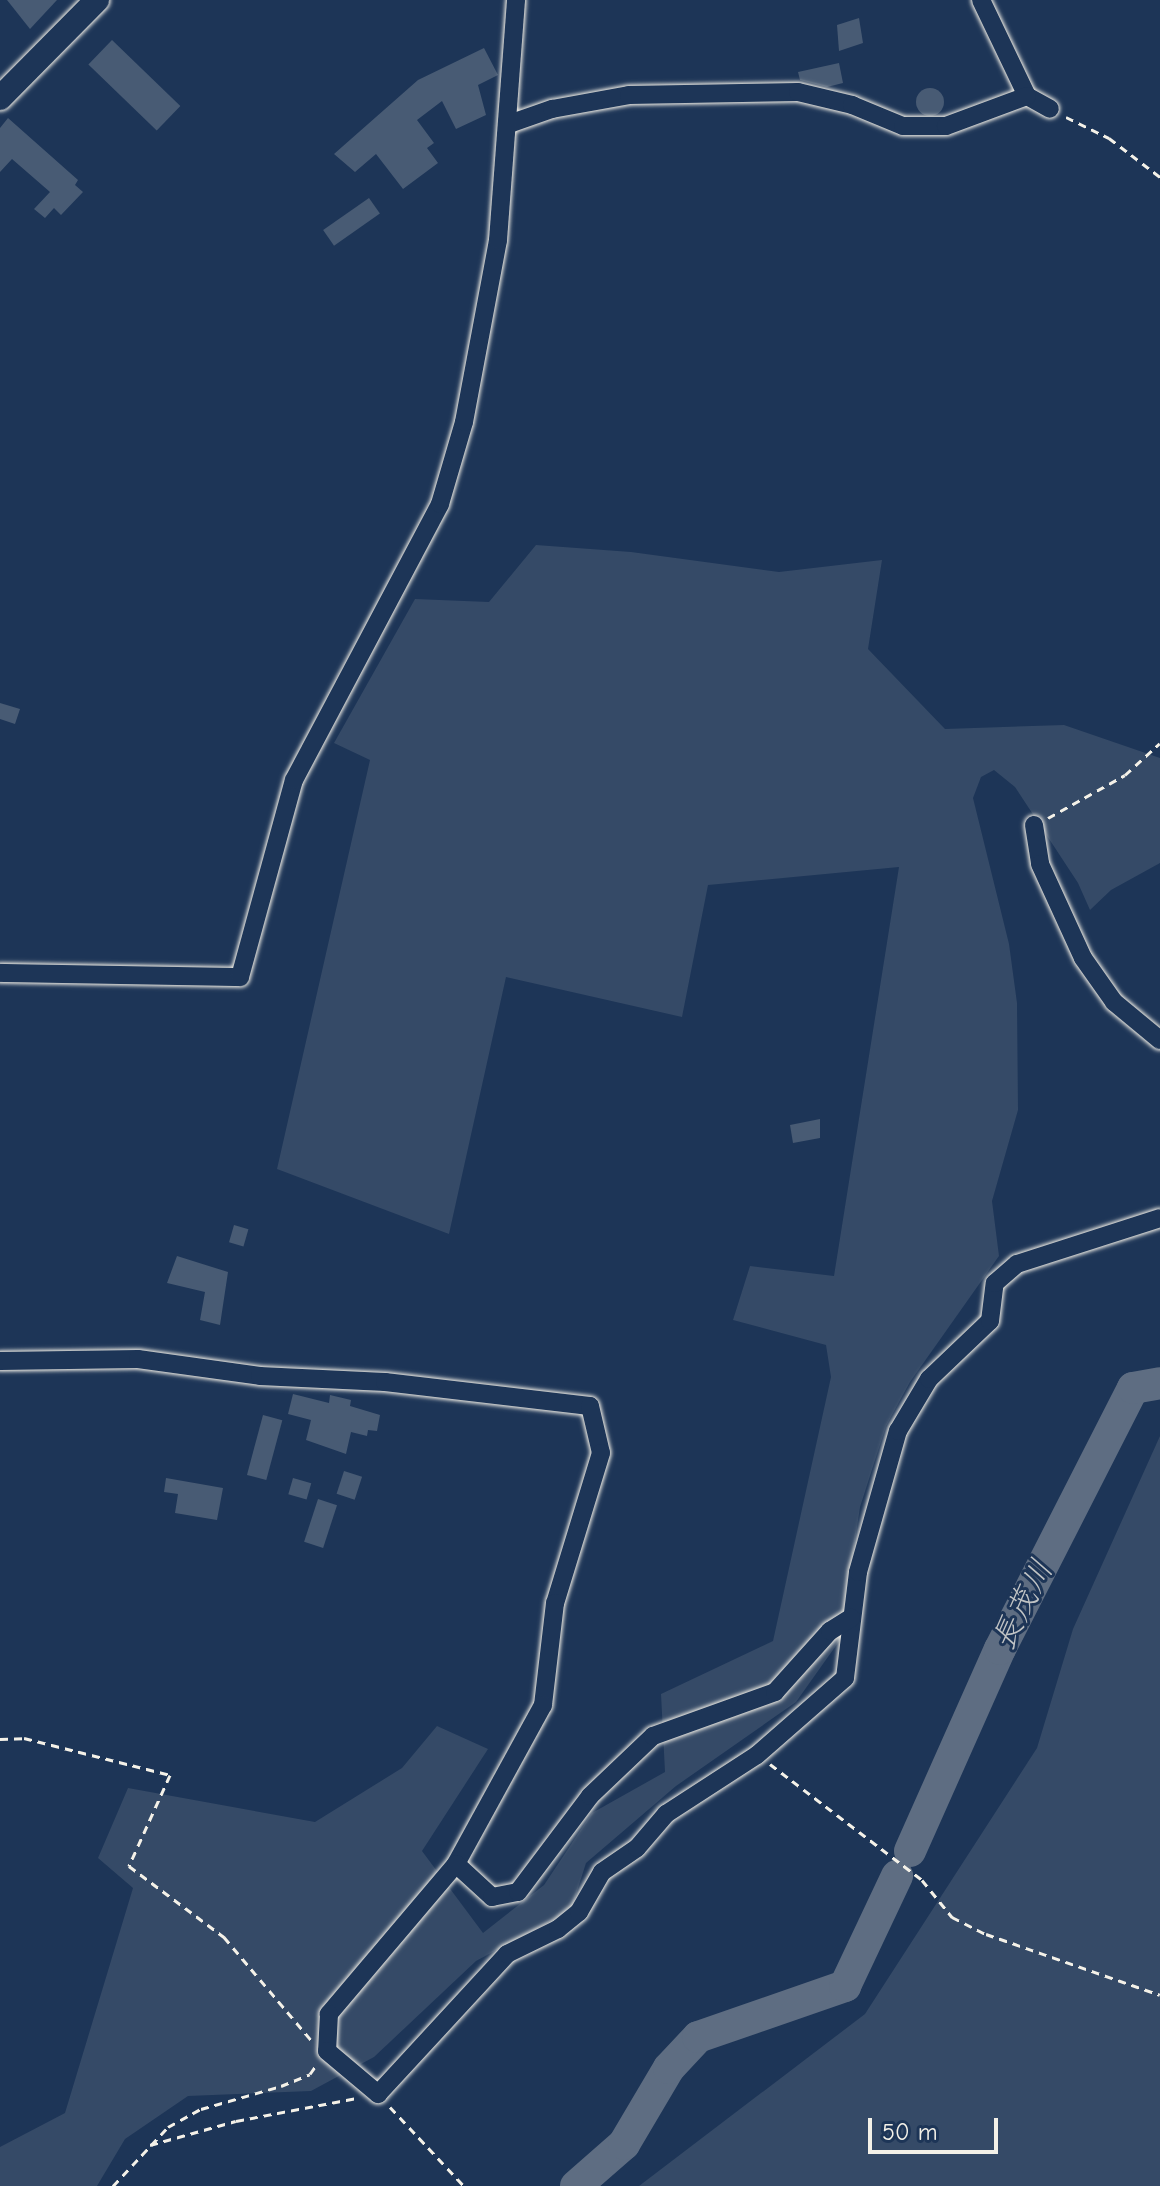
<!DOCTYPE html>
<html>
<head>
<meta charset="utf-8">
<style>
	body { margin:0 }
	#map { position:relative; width:1160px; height:2186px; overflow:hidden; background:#1d3557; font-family:"Comic Neue","Klee One",sans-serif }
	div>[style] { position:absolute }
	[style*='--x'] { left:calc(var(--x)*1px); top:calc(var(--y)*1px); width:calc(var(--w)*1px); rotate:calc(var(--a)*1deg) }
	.green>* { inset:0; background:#354a67 }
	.river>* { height:32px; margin:-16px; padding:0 16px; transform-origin:16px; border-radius:16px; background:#5e6d82 }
	.building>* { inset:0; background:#485b74; transform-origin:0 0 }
	.round { border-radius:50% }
	.path>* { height:3px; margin-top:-1.5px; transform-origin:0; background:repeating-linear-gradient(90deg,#f4f1e8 0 8px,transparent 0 14px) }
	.roads { filter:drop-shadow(0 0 2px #f4f1e8) drop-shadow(0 0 2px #f4f1e8) }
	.minor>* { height:18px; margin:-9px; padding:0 9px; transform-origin:9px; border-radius:9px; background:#1d3557 }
	.major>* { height:24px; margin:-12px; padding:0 12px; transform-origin:12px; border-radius:12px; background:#1d3557 }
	span { translate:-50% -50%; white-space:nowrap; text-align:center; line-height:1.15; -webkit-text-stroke:6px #1d3557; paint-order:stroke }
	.water-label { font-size:32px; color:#c0c3c4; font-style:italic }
	.scale { position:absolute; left:868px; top:2118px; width:130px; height:36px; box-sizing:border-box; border:4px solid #f4f1e8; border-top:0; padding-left:10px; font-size:24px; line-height:28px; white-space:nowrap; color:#f4f1e8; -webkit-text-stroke:6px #1d3557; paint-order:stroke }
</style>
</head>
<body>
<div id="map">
	<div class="green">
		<div style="clip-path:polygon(536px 545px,631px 552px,779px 572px,882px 560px,868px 649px,945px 729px,1064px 725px,1160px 758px,1160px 863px,1111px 890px,1090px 910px,1078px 883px,1015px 787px,994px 770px,981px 777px,973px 798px,1009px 944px,1017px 1003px,1018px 1110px,992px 1201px,999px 1256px,910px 1382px,886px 1426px,860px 1507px,840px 1640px,796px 1702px,676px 1786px,586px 1863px,571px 1910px,476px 1961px,374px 2057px,311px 2091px,188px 2096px,125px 2139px,97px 2186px,0 2186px,0 2147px,65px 2113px,133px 1888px,98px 1858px,128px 1788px,315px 1822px,402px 1768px,437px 1726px,488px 1749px,422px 1851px,483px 1933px,544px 1885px,592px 1813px,665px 1772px,661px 1694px,773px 1641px,831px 1377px,826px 1345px,733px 1320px,750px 1266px,834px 1276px,899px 867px,708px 885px,682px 1017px,506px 977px,449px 1234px,277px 1169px,370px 760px,334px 743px,415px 599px,489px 602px)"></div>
		<div style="clip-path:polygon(1160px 1436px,1160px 2186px,639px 2186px,865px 2014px,1037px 1748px,1073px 1629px)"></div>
	</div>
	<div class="river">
		<div style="--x:910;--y:1851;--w:221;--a:-66"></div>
		<div style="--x:1000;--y:1649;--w:293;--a:-63"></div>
		<div style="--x:1133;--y:1388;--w:27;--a:-10"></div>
		<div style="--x:576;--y:2186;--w:64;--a:-41.2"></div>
		<div style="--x:624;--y:2144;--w:88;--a:-59.4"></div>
		<div style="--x:669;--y:2068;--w:42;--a:-46.9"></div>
		<div style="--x:698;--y:2037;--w:156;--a:-19.1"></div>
		<div style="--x:845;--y:1986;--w:122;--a:-64.7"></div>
	</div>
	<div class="building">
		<div style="clip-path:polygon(7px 0,57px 0,30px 29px)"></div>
		<div style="clip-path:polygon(859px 18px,863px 43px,839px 51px,837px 25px)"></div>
		<div style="left:112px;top:40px;width:95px;height:34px;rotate:44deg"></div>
		<div style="clip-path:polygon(484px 48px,498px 75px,478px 85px,486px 115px,456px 129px,442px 101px,417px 120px,434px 143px,427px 148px,438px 163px,403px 189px,376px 154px,355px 172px,334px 154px,418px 80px)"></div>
		<div style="clip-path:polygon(839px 63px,843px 83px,827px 87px,800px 80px,798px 72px)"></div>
		<div class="round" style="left:916px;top:88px;width:28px;height:28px"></div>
		<div style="clip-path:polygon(8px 118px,78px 180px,75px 185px,83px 192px,61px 215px,54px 208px,45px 218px,34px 209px,50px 192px,12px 159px,0 172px,0 128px)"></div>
		<div style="left:369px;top:198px;width:19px;height:56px;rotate:55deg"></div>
		<div style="clip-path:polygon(0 703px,20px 709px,15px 724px,0 719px)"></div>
		<div style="clip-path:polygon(820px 1119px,820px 1138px,793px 1143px,790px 1125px)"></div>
		<div style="left:234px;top:1225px;width:15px;height:18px;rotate:16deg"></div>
		<div style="clip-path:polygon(177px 1256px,228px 1272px,220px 1325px,200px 1320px,205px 1292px,167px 1283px)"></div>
		<div style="clip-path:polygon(293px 1394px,329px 1403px,330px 1395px,351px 1400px,350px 1406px,380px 1415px,377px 1431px,368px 1430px,367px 1436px,351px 1432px,346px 1454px,306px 1440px,311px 1420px,288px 1414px)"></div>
		<div style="left:263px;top:1415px;width:20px;height:62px;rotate:15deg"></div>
		<div style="left:344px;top:1471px;width:19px;height:24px;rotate:18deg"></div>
		<div style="clip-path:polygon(166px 1478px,223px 1488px,217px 1520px,175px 1513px,178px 1494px,164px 1492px)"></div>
		<div style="left:293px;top:1478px;width:19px;height:17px;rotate:16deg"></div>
		<div style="left:318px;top:1499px;width:20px;height:45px;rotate:18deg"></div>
	</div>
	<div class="path">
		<div style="--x:1066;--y:117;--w:48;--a:26"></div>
		<div style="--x:1109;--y:138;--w:64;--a:37.4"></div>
		<div style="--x:1048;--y:818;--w:88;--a:-29.2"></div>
		<div style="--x:1125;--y:775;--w:47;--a:-42.4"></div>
		<div style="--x:0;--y:1739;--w:24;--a:-2"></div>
		<div style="--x:24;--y:1738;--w:151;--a:14.2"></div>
		<div style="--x:170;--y:1775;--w:100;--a:114.3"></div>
		<div style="--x:129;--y:1866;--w:119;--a:36.8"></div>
		<div style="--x:224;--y:1937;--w:135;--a:49.8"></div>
		<div style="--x:770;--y:1764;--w:191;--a:37.3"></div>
		<div style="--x:922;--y:1880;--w:48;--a:51"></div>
		<div style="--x:952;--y:1917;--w:38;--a:27"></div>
		<div style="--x:986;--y:1934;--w:184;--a:19.3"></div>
		<div style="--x:390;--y:2107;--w:108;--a:46.9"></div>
		<div style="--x:150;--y:2145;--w:89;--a:-15.6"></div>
		<div style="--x:236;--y:2121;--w:123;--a:-10.8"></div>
		<div style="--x:113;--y:2186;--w:81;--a:-47"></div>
		<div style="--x:168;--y:2127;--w:38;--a:-29"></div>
		<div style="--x:201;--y:2109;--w:83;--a:-16"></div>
		<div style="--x:281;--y:2086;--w:31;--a:-22"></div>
		<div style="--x:310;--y:2074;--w:12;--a:-55"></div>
	</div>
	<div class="roads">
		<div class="minor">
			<div style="--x:981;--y:0;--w:106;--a:64.4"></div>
			<div style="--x:1027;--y:96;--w:26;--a:29"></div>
			<div style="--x:509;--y:124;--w:46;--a:-19.2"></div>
			<div style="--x:552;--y:109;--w:78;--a:-10.3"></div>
			<div style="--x:629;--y:95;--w:169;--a:-1"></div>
			<div style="--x:798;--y:92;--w:56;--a:13.5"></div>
			<div style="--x:852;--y:105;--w:55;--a:22.4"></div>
			<div style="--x:903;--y:126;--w:43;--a:0"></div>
			<div style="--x:946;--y:126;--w:86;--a:-20.3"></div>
			<div style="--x:1034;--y:825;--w:39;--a:81"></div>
			<div style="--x:1040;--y:864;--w:103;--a:65.4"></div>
			<div style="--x:1083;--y:958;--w:54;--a:54.8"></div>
			<div style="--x:1114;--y:1002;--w:60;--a:39.6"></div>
			<div style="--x:0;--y:973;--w:240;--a:1"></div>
			<div style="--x:240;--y:977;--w:204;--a:-74.7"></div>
			<div style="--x:294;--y:780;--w:312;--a:-62.1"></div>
			<div style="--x:440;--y:504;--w:85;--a:-73.7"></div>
			<div style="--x:464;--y:422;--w:185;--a:-79.4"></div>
			<div style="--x:498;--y:240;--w:241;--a:-85.7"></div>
			<div style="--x:0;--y:1361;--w:138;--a:-0.8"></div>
			<div style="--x:138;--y:1359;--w:123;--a:7.9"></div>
			<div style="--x:260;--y:1376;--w:125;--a:2.7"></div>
			<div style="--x:385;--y:1382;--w:206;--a:6.7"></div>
			<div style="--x:590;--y:1406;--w:48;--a:76.8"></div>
			<div style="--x:601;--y:1453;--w:157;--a:107"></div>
			<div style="--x:555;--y:1603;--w:103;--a:96.7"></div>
			<div style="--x:543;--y:1705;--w:181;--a:118.7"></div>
			<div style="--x:456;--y:1864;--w:197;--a:130.3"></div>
			<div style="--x:329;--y:2014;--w:37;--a:93"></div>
			<div style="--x:327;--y:2051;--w:67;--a:40.1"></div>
			<div style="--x:378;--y:2094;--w:190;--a:-47.3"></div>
			<div style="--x:507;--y:1954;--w:57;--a:-26.1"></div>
			<div style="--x:558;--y:1929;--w:27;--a:-39"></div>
			<div style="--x:579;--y:1912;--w:46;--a:-60.1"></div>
			<div style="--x:602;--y:1872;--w:42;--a:-34.4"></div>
			<div style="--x:637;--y:1848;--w:45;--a:-49.5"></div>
			<div style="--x:666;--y:1814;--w:108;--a:-33"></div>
			<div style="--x:757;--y:1755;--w:117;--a:-41.2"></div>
			<div style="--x:845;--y:1678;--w:107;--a:-83"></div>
			<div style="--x:858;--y:1572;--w:147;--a:-74.2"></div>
			<div style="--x:898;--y:1431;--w:61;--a:-59.2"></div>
			<div style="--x:929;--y:1379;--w:84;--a:-43.6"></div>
			<div style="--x:990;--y:1321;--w:38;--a:-83"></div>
			<div style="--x:995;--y:1283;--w:29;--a:-41"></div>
			<div style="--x:1017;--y:1264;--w:150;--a:-17.8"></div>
			<div style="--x:456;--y:1864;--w:49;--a:42.5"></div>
			<div style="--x:492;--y:1897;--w:26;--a:-11"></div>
			<div style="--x:518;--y:1892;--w:120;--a:-53.1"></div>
			<div style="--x:590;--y:1796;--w:87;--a:-43.6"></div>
			<div style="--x:653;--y:1736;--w:130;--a:-19.8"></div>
			<div style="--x:775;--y:1692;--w:82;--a:-48"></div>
			<div style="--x:830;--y:1631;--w:25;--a:-32"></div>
		</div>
		<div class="major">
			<div style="--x:0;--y:98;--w:138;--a:-45.3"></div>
		</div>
	</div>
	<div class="water-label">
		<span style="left:1023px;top:1605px;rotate:-63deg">長茂川</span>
	</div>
	<div class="scale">50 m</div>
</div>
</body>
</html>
